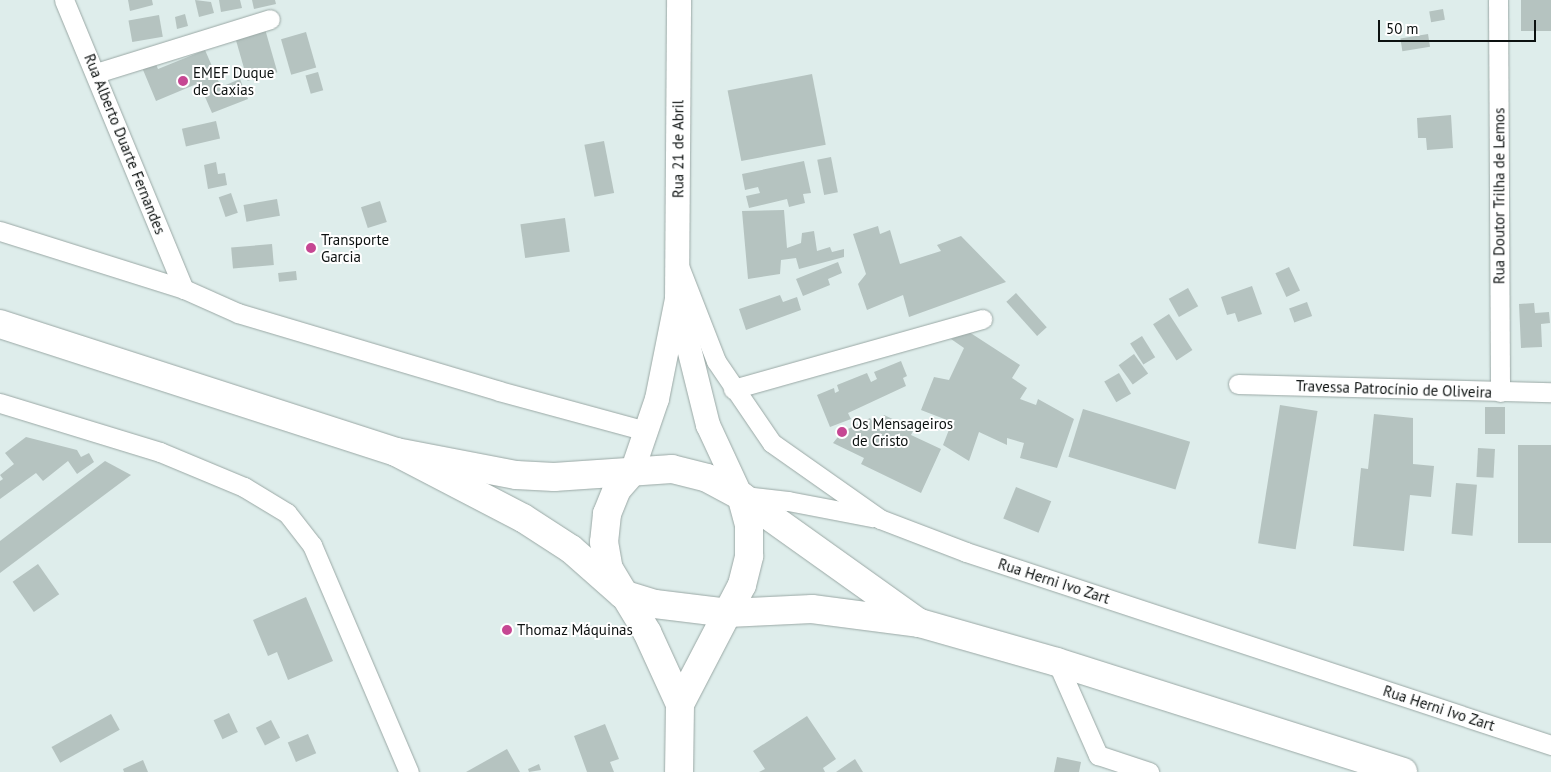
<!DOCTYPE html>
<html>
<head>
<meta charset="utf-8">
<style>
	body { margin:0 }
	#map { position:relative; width:1551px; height:772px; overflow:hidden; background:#deedeb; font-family:"PT Sans",sans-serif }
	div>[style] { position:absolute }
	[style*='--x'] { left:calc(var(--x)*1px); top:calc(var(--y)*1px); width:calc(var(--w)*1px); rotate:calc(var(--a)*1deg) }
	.building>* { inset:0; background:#b5c3c0; transform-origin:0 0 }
	.roads { filter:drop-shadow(0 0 1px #9aa8a5) drop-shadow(0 0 1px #9aa8a5) }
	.minor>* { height:19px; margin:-9.5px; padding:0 9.5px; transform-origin:9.5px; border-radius:9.5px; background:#fff }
	.tertiary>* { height:24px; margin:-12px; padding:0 12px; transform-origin:12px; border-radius:12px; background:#fff }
	.secondary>* { height:28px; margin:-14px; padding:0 14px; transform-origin:14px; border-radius:14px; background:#fff }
	.trunk>* { height:28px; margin:-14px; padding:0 14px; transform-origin:14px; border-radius:14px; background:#fff }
	.dots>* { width:14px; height:14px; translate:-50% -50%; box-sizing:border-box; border:2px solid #fff; border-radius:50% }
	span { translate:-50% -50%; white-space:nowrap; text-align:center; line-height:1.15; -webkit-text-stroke:4px #fff; paint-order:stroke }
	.poi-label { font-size:15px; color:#0c1110 }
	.left { translate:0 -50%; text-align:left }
	.street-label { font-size:15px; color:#0c1110 }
	.scale { position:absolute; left:1378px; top:20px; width:158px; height:22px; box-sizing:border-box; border:2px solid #0c1110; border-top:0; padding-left:6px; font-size:15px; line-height:18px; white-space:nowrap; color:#0c1110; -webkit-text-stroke:4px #fff; paint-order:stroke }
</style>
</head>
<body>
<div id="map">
	<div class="building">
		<div style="clip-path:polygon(128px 0,152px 0,153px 5px,130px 11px)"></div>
		<div style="clip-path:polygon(195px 0,211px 2px,214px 13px,199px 17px)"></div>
		<div style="clip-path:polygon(219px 0,240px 0,242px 8px,221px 12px)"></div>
		<div style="clip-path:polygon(252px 0,275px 0,276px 4px,254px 9px)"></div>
		<div style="left:1551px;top:0;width:31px;height:30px;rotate:90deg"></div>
		<div style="left:1443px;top:9px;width:11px;height:14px;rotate:80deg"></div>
		<div style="clip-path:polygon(185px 14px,188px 26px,177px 29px,175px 17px)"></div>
		<div style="left:159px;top:15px;width:22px;height:31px;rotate:80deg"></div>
		<div style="left:265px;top:29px;width:45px;height:31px;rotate:74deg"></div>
		<div style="left:306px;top:32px;width:37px;height:26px;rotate:74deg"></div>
		<div style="left:1428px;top:34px;width:13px;height:28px;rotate:81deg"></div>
		<div style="clip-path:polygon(205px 50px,221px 87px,240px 79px,248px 99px,212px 113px,199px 83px,156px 101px,141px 65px,154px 60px,158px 69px)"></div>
		<div style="left:318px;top:72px;width:19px;height:13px;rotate:74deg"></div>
		<div style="left:812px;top:74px;width:72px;height:86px;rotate:79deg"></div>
		<div style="clip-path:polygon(1451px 115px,1453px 148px,1427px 150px,1426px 138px,1418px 138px,1417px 118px)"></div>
		<div style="left:216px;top:121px;width:18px;height:35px;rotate:77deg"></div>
		<div style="left:604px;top:141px;width:53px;height:20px;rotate:79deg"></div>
		<div style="left:831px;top:157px;width:36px;height:14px;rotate:79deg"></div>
		<div style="clip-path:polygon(804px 161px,811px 193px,803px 194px,805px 203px,789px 207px,787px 199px,749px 208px,746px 196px,760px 193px,758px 187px,745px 190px,742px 174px)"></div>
		<div style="clip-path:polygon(216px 162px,218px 174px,225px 173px,227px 185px,208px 189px,204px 165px)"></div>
		<div style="left:231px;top:193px;width:21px;height:13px;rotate:71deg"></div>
		<div style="left:277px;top:199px;width:17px;height:34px;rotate:80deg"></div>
		<div style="left:380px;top:201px;width:22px;height:20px;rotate:72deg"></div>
		<div style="clip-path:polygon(784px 210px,787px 248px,801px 243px,802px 233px,814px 231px,817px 251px,830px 247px,832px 252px,844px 249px,844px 257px,799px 269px,796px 258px,781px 260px,780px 274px,748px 279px,742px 211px)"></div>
		<div style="left:565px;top:218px;width:34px;height:45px;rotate:82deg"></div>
		<div style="clip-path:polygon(878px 226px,880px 234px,890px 230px,900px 264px,941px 251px,937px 245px,961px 236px,1006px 282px,909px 317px,903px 295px,867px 310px,858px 284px,866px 274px,853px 234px)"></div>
		<div style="left:272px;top:244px;width:21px;height:41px;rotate:85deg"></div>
		<div style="clip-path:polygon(838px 262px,842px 273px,828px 279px,830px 285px,803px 296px,796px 279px)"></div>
		<div style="left:1289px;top:267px;width:26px;height:15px;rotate:65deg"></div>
		<div style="left:296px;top:271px;width:9px;height:18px;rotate:84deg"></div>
		<div style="clip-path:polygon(1252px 286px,1262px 314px,1238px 322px,1235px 313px,1227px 315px,1221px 297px)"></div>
		<div style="left:1188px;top:288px;width:21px;height:22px;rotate:61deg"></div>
		<div style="left:1016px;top:293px;width:46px;height:13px;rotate:48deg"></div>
		<div style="clip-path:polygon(780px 295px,783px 302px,797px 297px,801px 310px,746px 330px,739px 309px)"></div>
		<div style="left:1307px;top:302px;width:15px;height:19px;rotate:70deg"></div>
		<div style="clip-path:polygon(1534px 303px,1535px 313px,1549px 312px,1550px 323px,1541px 324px,1542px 347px,1521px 348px,1519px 304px)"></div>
		<div style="left:1169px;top:314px;width:43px;height:19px;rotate:57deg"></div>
		<div style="clip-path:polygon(969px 332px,1020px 365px,1012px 378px,1027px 388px,1020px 399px,1036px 405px,1038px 399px,1074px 419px,1057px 468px,1020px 458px,1024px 443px,1007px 438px,1007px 445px,979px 432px,969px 461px,943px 445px,952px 422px,921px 410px,934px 377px,949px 380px,964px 348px,951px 339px)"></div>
		<div style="left:1142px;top:336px;width:25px;height:14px;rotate:58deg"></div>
		<div style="left:1134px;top:354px;width:24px;height:19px;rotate:54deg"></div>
		<div style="clip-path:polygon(901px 361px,907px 376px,903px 378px,906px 386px,848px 413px,851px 419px,830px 427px,817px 395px,834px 388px,835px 393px,839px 391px,837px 385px,867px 373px,871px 382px,877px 379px,874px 372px)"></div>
		<div style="left:1119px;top:373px;width:24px;height:17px;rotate:60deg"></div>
		<div style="left:1280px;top:405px;width:38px;height:140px;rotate:9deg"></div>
		<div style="left:1485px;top:407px;width:20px;height:27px"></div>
		<div style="left:1083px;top:409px;width:112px;height:50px;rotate:17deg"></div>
		<div style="clip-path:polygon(1374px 414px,1413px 418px,1413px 464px,1434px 466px,1431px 497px,1410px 495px,1404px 551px,1353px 546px,1361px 468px,1368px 469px)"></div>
		<div style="clip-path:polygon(884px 415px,914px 429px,911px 435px,941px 449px,921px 493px,861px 464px,864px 458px,833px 443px,842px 432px,870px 418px,878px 429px)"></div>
		<div style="clip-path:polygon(26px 437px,77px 450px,81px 457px,89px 453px,94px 462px,77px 474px,68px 461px,43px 481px,36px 473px,0 499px,0 481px,3px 479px,0 475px,14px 464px,5px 453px)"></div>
		<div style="left:1518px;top:445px;width:33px;height:98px"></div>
		<div style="left:1478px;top:448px;width:17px;height:29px;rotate:3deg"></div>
		<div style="clip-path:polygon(105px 461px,131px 475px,0 573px,0 541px)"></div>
		<div style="left:1456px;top:483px;width:21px;height:51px;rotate:5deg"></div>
		<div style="left:1016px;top:487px;width:38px;height:34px;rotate:22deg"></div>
		<div style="left:38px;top:564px;width:37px;height:31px;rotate:55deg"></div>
		<div style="clip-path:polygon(306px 597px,333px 661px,288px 680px,277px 652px,268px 656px,253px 620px)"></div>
		<div style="left:229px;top:713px;width:21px;height:17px;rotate:65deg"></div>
		<div style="left:111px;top:714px;width:18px;height:68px;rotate:61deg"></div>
		<div style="clip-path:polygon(807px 716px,836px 759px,823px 768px,825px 772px,759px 772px,765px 769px,753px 751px)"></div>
		<div style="left:271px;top:720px;width:20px;height:17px;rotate:63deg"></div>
		<div style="clip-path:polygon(605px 724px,619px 759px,610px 762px,614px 772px,587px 772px,574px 736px)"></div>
		<div style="left:308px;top:734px;width:21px;height:22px;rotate:67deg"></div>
		<div style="clip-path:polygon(507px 749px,520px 772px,466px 772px)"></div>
		<div style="clip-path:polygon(1057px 757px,1081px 762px,1079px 772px,1054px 772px)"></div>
		<div style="clip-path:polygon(855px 759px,863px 772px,836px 772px)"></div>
		<div style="clip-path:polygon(143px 760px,148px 772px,124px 772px,123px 769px)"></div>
		<div style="clip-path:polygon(539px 764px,541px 770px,529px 772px,528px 769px)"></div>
	</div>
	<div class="roads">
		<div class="minor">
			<div style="--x:64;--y:0;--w:313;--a:67.5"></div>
			<div style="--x:1498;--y:0;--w:392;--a:89.7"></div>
			<div style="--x:96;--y:73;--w:182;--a:-17.2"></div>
			<div style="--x:0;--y:231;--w:193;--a:17.5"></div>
			<div style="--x:184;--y:289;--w:59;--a:24"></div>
			<div style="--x:238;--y:313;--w:272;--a:16.6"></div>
			<div style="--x:499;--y:391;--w:152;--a:15.2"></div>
			<div style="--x:679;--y:266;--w:102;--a:68.7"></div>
			<div style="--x:716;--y:361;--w:99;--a:55.7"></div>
			<div style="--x:772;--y:443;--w:132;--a:35.1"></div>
			<div style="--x:880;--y:519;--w:92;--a:21"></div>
			<div style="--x:966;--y:552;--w:616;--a:18.26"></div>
			<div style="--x:1238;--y:384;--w:313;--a:1.5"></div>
			<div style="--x:733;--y:389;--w:259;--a:-15.7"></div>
			<div style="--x:0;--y:403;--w:167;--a:17"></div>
			<div style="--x:160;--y:452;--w:91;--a:22.6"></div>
			<div style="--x:244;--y:487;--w:50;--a:31.2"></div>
			<div style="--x:287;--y:513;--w:41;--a:52"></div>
			<div style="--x:312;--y:545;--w:247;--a:66.9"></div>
			<div style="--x:744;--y:496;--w:44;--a:6.5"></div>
			<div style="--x:788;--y:501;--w:86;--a:10.8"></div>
			<div style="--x:1057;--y:662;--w:102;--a:66.2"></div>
			<div style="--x:1098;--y:755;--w:54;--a:18.4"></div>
		</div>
		<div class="tertiary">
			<div style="--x:679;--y:308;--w:121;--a:76.1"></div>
			<div style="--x:708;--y:425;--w:78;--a:65.1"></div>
			<div style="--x:632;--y:472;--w:77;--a:-71.1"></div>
			<div style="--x:657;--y:399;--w:102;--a:-78.7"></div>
			<div style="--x:677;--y:299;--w:299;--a:-89.6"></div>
		</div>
		<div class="secondary">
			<div style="--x:632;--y:472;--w:23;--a:131"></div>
			<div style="--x:617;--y:489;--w:27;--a:112"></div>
			<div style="--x:607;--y:514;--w:28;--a:96"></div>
			<div style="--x:604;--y:542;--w:27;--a:80"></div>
			<div style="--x:609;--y:569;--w:74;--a:58.9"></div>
			<div style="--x:647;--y:632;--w:79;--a:65.4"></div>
			<div style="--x:680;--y:704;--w:68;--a:90.8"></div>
			<div style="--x:680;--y:704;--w:134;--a:-62.5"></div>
			<div style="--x:742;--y:585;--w:30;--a:-76"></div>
			<div style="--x:749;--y:556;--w:31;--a:-90"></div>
			<div style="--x:749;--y:525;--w:30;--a:-105"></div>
		</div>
		<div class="trunk">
			<div style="--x:0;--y:324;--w:416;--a:17.9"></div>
			<div style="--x:396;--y:452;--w:122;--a:10.9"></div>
			<div style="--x:516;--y:475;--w:38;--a:3"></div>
			<div style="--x:554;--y:477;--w:118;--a:-3.9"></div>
			<div style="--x:672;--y:469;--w:36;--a:14"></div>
			<div style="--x:707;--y:478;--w:38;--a:28"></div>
			<div style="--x:741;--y:496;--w:219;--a:35.5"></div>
			<div style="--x:396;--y:452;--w:143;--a:27.5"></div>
			<div style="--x:523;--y:518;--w:57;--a:32.9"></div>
			<div style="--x:571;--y:549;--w:68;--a:41.4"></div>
			<div style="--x:622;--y:594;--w:34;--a:17"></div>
			<div style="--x:655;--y:604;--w:74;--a:7"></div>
			<div style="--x:728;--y:613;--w:84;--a:-2.7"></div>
			<div style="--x:812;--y:609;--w:109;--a:7.4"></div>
			<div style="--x:920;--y:623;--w:142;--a:15.9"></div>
			<div style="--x:1057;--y:662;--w:363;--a:17.6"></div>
		</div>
	</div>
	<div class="dots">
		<div style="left:183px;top:81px;background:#c64793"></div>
		<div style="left:311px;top:248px;background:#c64793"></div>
		<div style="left:842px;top:432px;background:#c64793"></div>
		<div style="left:507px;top:630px;background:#c64793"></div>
	</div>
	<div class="poi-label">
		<span class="left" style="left:193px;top:81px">EMEF Duque<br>de Caxias</span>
		<span class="left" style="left:321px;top:248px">Transporte<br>Garcia</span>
		<span class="left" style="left:852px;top:432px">Os Mensageiros<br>de Cristo</span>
		<span class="left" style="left:517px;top:630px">Thomaz Máquinas</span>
	</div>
	<div class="street-label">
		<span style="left:125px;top:144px;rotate:68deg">Rua Alberto Duarte Fernandes</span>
		<span style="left:678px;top:149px;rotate:-90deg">Rua 21 de Abril</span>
		<span style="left:1499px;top:196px;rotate:-90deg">Rua Doutor Trilha de Lemos</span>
		<span style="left:1394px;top:389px;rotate:2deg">Travessa Patrocínio de Oliveira</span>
		<span style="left:1054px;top:581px;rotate:18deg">Rua Herni Ivo Zart</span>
		<span style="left:1439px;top:708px;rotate:18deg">Rua Herni Ivo Zart</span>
	</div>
	<div class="scale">50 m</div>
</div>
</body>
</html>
